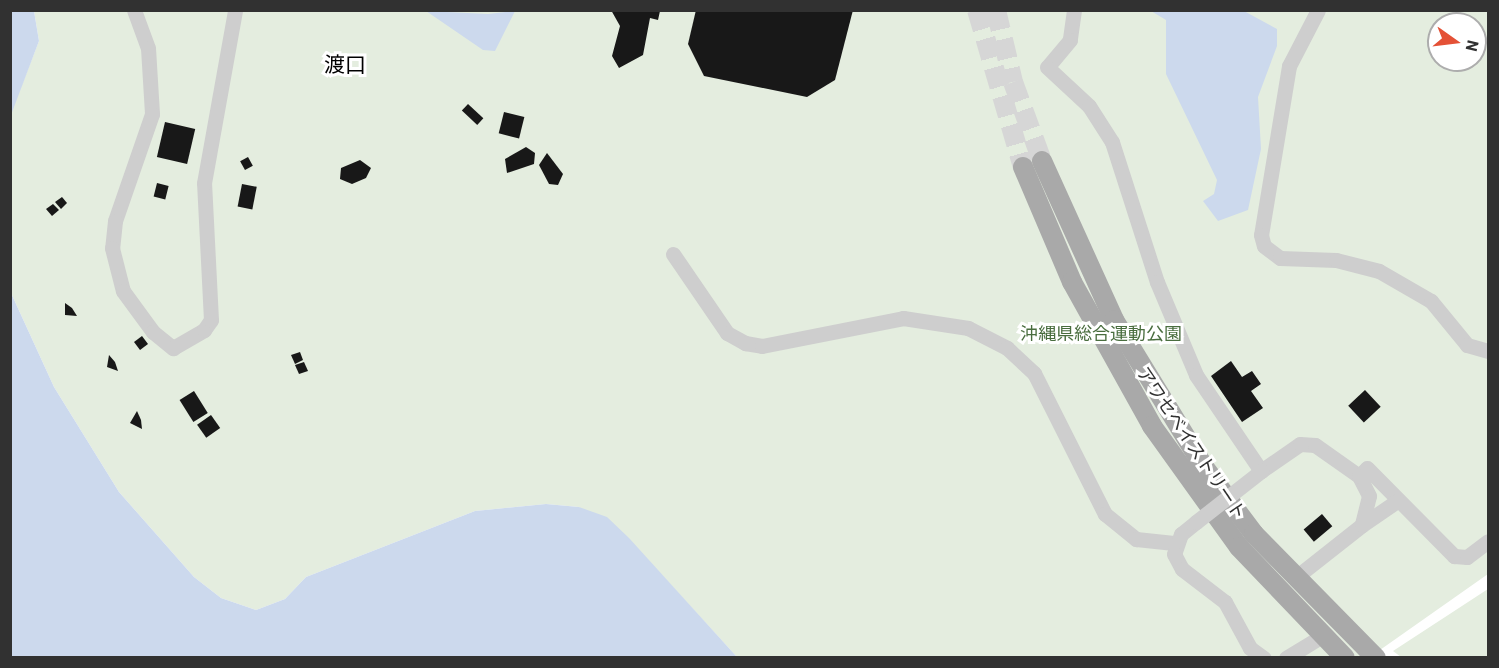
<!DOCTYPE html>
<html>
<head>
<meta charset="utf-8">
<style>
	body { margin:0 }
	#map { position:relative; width:1499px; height:668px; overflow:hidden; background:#fff; font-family:Barlow,"Noto Sans JP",sans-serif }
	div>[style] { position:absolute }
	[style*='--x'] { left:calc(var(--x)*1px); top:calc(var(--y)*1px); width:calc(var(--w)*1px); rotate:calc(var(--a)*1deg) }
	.green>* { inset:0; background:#e4eddf }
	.water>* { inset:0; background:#ccd9ed }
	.building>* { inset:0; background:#181818; transform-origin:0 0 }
	.major-tunnel>* { height:20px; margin-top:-10px; transform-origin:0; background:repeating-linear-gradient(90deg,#d6d6d6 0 20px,transparent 0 30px) }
	.minor>* { height:15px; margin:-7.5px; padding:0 7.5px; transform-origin:7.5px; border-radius:7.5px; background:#cecece }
	.major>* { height:20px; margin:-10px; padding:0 10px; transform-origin:10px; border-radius:10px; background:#a9a9a9 }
	.minor-bridge>* { height:15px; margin:-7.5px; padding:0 7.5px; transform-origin:7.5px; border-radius:7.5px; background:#cecece }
	span { translate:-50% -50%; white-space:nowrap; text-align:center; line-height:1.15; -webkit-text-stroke:6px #fff; paint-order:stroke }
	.park-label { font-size:18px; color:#496d3e }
	.street-label { font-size:18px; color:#313131 }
	.quarter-label { font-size:21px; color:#000 }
	.frame { position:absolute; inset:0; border:12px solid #313131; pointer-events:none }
	.north { position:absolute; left:1427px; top:12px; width:60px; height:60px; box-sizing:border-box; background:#fff; border:2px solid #adadad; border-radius:50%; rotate:104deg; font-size:16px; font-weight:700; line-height:24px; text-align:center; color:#313131 }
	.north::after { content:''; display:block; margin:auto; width:21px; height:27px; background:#e45136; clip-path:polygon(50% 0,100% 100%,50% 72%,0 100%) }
</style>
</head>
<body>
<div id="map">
	<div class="green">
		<div style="clip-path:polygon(evenodd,34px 11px,1488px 11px,1488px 574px,1370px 657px,737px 657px,660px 573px,579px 507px,546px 504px,475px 511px,306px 577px,285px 599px,256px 610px,221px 598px,194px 577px,119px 492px,54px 387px,11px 293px,10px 115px,39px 41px,34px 11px,1439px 24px,1475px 24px,1475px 60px,1439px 60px,1439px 24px)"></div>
		<div style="clip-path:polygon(1488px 589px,1488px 657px,1401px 657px,1393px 651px)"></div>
	</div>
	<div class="water">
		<div style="clip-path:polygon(11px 10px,34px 11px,39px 41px,11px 115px)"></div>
		<div style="clip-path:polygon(426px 11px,488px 14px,515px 11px,495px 51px,483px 50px)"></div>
		<div style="clip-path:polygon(1151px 11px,1244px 11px,1277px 29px,1277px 46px,1258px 97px,1261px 149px,1248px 210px,1218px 221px,1203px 201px,1214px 194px,1217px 180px,1166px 74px,1166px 20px)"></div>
		<div style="clip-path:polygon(11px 293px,54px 387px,119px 492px,194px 577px,221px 598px,256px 610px,285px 599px,306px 577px,475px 511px,546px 504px,579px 507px,607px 517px,629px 538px,737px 657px,11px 657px)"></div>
	</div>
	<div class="building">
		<div style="clip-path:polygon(611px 10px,660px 11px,658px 20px,650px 18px,643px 55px,619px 68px,612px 56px,620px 26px)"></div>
		<div style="clip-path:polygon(696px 10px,853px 10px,835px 80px,807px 97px,704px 76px,688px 44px)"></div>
		<div style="left:468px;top:104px;width:21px;height:9px;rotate:43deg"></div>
		<div style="left:504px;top:112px;width:21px;height:22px;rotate:14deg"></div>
		<div style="left:165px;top:122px;width:31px;height:36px;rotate:13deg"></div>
		<div style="clip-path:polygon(526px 147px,535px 153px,534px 164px,507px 173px,505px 159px)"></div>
		<div style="clip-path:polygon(547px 153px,563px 174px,558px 185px,549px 184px,539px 165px)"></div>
		<div style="left:248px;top:157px;width:10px;height:9px;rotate:61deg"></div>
		<div style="clip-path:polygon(360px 160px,371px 168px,366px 178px,352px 184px,340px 179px,341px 168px)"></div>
		<div style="left:157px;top:183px;width:12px;height:14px;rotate:14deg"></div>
		<div style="left:242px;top:184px;width:15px;height:23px;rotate:11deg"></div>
		<div style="clip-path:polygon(62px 197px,67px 203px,61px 209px,55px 202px)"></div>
		<div style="clip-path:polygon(53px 204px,59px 210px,52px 216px,46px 209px)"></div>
		<div style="clip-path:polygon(65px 303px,72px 308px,77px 316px,65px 315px)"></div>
		<div style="left:142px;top:336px;width:10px;height:10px;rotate:53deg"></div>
		<div style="clip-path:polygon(300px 352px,303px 360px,295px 364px,291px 355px)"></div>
		<div style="clip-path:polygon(109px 355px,115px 362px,118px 371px,107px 367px)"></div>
		<div style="clip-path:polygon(1231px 361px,1242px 377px,1252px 371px,1261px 384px,1251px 391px,1263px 408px,1242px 422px,1211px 376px)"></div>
		<div style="clip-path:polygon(304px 362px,308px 371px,299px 374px,295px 365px)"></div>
		<div style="left:1365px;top:390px;width:23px;height:23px;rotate:47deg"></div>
		<div style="left:194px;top:391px;width:26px;height:17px;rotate:58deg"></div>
		<div style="clip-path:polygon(137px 411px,141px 420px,142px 429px,130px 423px)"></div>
		<div style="left:211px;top:415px;width:16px;height:17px;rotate:55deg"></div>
		<div style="left:1322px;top:514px;width:16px;height:24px;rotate:50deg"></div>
	</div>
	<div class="major-tunnel">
		<div style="--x:977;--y:10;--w:164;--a:73.7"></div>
		<div style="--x:996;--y:10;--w:74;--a:76.7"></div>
		<div style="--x:1013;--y:82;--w:84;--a:69.8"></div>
	</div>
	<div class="minor">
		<div style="--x:134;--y:10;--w:40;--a:69.8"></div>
		<div style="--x:148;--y:48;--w:66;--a:86.5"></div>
		<div style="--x:152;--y:114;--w:113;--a:109.1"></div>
		<div style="--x:115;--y:221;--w:27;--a:96"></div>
		<div style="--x:112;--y:248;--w:44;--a:75.7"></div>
		<div style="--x:123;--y:291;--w:51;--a:53.8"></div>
		<div style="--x:153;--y:332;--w:26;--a:39"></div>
		<div style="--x:173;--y:348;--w:36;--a:-30"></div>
		<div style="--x:204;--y:330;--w:12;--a:-55"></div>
		<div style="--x:211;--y:320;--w:137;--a:-92.9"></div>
		<div style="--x:204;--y:183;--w:176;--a:-79.8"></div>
		<div style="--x:1074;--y:10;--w:30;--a:98"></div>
		<div style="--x:1070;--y:40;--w:35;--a:130"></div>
		<div style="--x:1047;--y:67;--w:57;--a:42.9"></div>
		<div style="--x:1089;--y:106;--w:43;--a:57.4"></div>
		<div style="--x:1112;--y:142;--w:147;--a:72.2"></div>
		<div style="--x:1157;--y:282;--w:101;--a:67.2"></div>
		<div style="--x:1196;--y:375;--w:116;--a:55.9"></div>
		<div style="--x:1261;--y:471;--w:47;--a:-34.7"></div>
		<div style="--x:1300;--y:444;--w:15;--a:4"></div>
		<div style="--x:1315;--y:445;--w:54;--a:35.2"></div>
		<div style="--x:1359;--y:476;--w:22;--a:63"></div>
		<div style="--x:1369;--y:496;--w:30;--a:104"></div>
		<div style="--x:1362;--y:525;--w:85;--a:141.7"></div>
		<div style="--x:1318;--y:10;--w:63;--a:117.4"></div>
		<div style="--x:1289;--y:66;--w:171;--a:99.4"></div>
		<div style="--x:1261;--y:235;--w:11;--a:75"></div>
		<div style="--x:1264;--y:246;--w:20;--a:37"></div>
		<div style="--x:1280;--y:258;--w:56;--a:2"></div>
		<div style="--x:1336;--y:260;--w:44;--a:14.3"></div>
		<div style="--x:1379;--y:271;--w:60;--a:30"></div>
		<div style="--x:1431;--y:301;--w:57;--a:50.7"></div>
		<div style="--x:1467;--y:345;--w:22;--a:16"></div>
		<div style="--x:673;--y:254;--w:96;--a:55.6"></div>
		<div style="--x:727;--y:333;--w:21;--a:29"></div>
		<div style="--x:745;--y:343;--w:17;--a:10"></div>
		<div style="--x:762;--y:346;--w:144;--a:-11.2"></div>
		<div style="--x:903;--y:318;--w:66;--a:8.7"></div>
		<div style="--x:968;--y:328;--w:44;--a:27.1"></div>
		<div style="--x:1007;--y:348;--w:37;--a:43"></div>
		<div style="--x:1034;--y:373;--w:158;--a:63.3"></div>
		<div style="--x:1105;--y:514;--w:40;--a:39"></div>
		<div style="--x:1136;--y:539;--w:38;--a:6"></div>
		<div style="--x:1359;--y:476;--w:11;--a:-45"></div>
		<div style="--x:1367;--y:468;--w:124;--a:45.3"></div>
		<div style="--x:1454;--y:556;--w:13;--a:4"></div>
		<div style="--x:1467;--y:557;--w:26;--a:-37"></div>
		<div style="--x:1196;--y:522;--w:19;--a:141"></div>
		<div style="--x:1181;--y:534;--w:21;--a:109"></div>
		<div style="--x:1174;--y:554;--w:17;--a:62"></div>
		<div style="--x:1182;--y:569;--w:54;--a:37.5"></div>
		<div style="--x:1225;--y:602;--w:52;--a:61.5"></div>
		<div style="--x:1250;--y:648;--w:17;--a:36"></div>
		<div style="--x:1362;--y:525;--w:42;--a:-34.4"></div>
		<div style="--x:1286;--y:658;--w:42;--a:-31.4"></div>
	</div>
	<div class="major">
		<div style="--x:1042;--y:161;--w:175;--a:65.6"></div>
		<div style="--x:1114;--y:320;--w:172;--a:58.5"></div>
		<div style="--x:1204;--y:467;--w:84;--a:53.3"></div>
		<div style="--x:1254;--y:534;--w:174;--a:45.5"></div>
		<div style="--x:1023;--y:167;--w:125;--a:66.9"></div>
		<div style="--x:1072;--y:282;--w:165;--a:60.9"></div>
		<div style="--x:1152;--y:426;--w:149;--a:54.3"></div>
		<div style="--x:1239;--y:547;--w:153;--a:46.3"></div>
	</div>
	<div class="minor-bridge">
		<div style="--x:1196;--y:522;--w:83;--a:-38.1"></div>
	</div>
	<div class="park-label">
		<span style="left:1101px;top:333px">沖縄県総合運動公園</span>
	</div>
	<div class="street-label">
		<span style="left:1192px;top:443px;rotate:56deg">アワセベイストリート</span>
	</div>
	<div class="quarter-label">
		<span style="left:345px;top:64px">渡口</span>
	</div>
	<div class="frame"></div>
	<div class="north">N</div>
</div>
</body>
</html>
